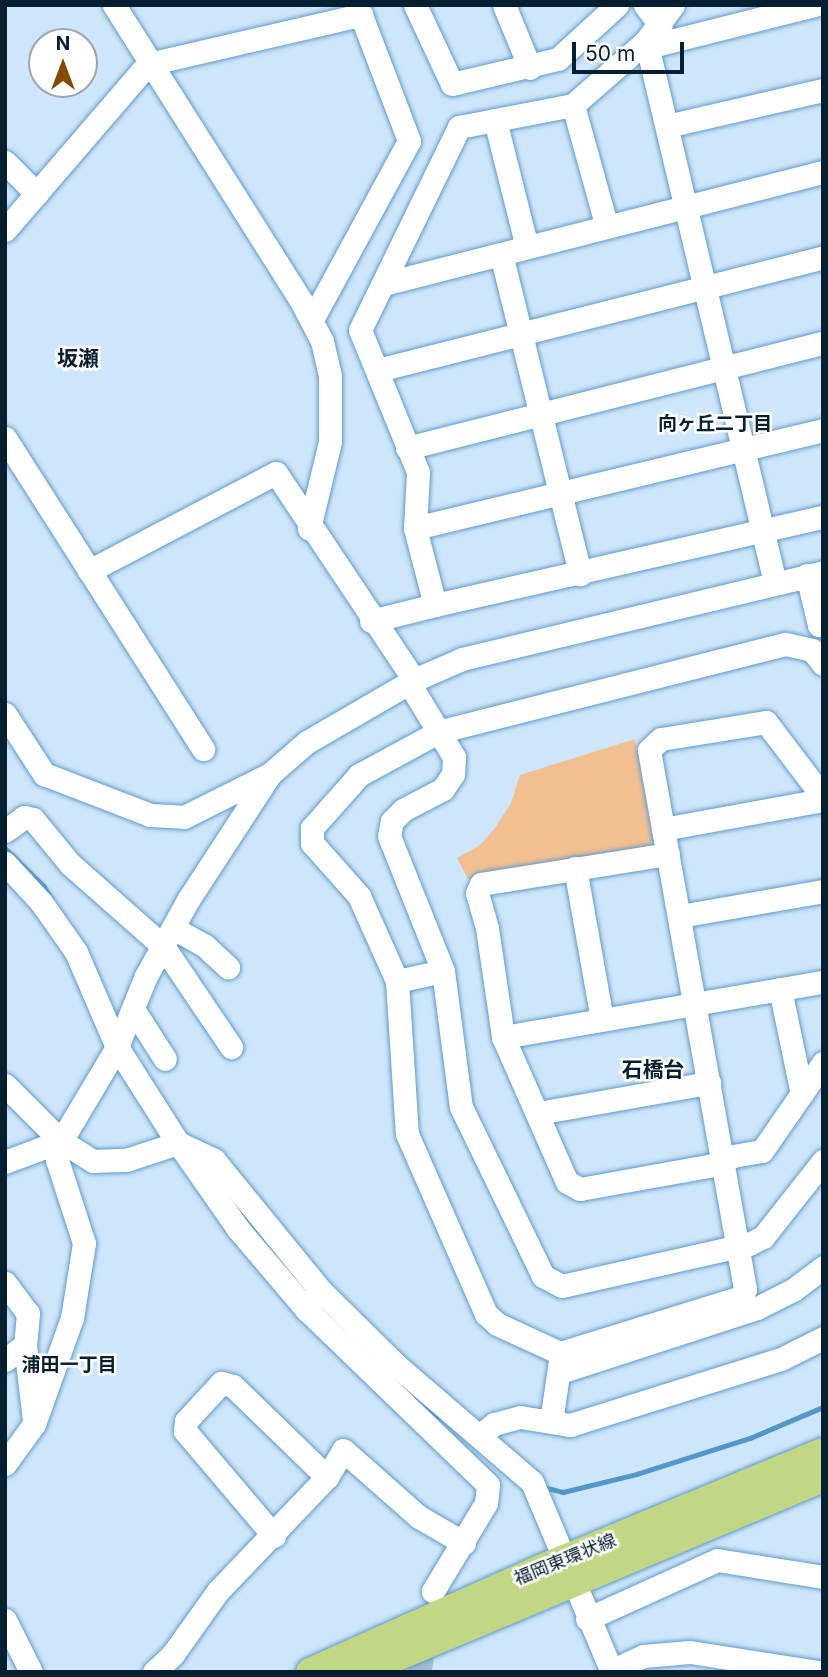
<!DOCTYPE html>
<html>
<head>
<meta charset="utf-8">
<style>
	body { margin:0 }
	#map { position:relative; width:828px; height:1677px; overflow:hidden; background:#cee6fb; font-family:Inter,"Noto Sans JP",sans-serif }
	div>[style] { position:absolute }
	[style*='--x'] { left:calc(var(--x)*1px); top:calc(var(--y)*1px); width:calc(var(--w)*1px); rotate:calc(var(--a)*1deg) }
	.green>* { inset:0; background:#f2bf90 }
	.stream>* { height:4.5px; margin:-2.25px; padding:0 2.25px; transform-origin:2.25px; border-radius:2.25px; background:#5396ca }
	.minor-tunnel>* { height:23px; margin-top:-11.5px; transform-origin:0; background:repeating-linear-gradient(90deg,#a6bed3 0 23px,transparent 0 34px) }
	.roads { filter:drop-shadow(0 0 2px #5f9bcb) drop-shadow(0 0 2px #5f9bcb) }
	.minor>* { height:23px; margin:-11.5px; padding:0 11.5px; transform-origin:11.5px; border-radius:11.5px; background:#fff }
	.major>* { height:28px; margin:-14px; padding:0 14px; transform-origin:14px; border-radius:14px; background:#c1d785 }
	span { translate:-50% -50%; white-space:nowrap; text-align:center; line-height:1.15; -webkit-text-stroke:5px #fff; paint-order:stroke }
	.street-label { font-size:18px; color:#051f31 }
	.neighbourhood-label { font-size:19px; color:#051f31; font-weight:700 }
	.quarter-label { font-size:21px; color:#051f31; font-weight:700 }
	.frame { position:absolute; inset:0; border:7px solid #051f31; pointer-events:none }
	.north { position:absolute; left:28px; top:28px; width:70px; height:70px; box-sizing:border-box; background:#fff; border:2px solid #9ba5ad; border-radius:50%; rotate:0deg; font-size:19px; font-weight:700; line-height:28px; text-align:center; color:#051f31 }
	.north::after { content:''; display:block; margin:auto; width:24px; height:32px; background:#844b00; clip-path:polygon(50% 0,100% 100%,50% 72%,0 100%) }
	.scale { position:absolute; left:572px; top:42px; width:112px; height:32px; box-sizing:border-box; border:4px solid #051f31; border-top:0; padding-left:9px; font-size:21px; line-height:24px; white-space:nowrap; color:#051f31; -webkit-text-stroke:5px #fff; paint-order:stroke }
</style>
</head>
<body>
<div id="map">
	<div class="green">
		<div style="clip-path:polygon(635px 739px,653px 840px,646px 848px,468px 879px,457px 858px,480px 845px,495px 828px,511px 803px,520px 775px)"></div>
	</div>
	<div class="stream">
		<div style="--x:5;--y:848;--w:54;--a:44.3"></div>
		<div style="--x:44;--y:886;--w:14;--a:60"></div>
		<div style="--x:236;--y:1204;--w:47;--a:53.6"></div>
		<div style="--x:318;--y:1304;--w:26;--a:47"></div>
		<div style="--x:400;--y:1385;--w:50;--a:39.4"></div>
		<div style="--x:543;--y:1487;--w:21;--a:14"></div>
		<div style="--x:563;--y:1492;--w:76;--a:-13.7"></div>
		<div style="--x:637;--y:1474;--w:119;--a:-17.7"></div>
		<div style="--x:750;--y:1438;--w:79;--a:-23"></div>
	</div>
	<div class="minor-tunnel">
		<div style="--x:420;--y:1672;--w:39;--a:-81"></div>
	</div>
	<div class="roads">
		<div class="minor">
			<div style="--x:114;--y:5;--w:350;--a:57.7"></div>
			<div style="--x:301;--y:301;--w:45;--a:62.3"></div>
			<div style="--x:322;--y:341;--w:36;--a:77"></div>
			<div style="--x:330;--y:376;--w:66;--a:90"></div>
			<div style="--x:330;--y:442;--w:89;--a:103.7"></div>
			<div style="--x:415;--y:5;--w:87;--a:64.9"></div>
			<div style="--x:452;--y:84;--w:109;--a:-13.3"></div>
			<div style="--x:558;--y:59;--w:80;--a:-42.5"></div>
			<div style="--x:504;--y:5;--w:68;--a:67.6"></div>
			<div style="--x:645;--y:5;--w:26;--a:53"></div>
			<div style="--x:646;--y:41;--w:557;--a:76.61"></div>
			<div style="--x:646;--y:41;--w:13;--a:13"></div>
			<div style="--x:659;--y:44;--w:160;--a:-14.1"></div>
			<div style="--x:573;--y:105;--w:123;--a:74.5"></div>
			<div style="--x:495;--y:120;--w:131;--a:75.9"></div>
			<div style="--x:667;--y:126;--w:160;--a:-13"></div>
			<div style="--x:5;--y:162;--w:45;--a:45"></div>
			<div style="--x:5;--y:230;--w:219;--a:-49.3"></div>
			<div style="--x:148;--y:64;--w:219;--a:-13"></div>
			<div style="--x:361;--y:15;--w:135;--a:69.1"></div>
			<div style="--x:409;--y:141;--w:204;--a:118.5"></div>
			<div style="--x:501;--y:254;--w:330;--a:76.1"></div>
			<div style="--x:387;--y:283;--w:450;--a:-14.3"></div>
			<div style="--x:378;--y:370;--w:459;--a:-14.2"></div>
			<div style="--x:5;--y:438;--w:369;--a:57.5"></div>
			<div style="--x:407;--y:448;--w:429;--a:-14.2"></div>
			<div style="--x:415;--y:528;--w:420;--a:-13.5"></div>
			<div style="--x:89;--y:571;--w:211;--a:-27.7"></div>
			<div style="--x:276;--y:473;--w:249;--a:56.3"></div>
			<div style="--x:807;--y:575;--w:51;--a:76.5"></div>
			<div style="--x:819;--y:625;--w:4;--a:0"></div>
			<div style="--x:435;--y:605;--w:398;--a:-12.8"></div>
			<div style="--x:371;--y:621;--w:66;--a:-14"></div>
			<div style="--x:435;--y:605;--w:80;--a:-104.6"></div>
			<div style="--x:415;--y:528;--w:56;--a:-86.9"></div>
			<div style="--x:418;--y:472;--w:153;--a:-112.2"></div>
			<div style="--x:360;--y:330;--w:226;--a:-64"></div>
			<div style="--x:459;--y:127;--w:116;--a:-10.9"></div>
			<div style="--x:573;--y:105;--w:97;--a:-41.2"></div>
			<div style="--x:646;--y:41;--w:45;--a:-53.1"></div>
			<div style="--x:823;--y:664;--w:18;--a:-128"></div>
			<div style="--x:812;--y:650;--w:28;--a:-167"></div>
			<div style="--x:785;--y:644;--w:356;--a:165.8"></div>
			<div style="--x:440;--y:731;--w:92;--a:151.5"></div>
			<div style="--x:359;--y:775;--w:71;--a:131.6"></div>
			<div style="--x:312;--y:828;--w:15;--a:90"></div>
			<div style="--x:312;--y:843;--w:71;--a:48.4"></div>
			<div style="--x:359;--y:896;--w:93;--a:65.9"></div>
			<div style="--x:397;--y:981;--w:153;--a:86.3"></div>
			<div style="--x:407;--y:1134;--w:197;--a:66.3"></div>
			<div style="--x:486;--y:1314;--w:15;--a:42"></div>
			<div style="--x:497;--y:1324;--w:69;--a:24.7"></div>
			<div style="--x:560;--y:1353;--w:189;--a:-17.2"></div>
			<div style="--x:741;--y:1297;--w:9;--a:-63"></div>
			<div style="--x:745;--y:1289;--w:547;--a:-100.1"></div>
			<div style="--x:649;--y:750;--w:16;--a:-43"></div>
			<div style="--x:661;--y:739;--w:106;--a:-9.2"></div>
			<div style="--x:766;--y:722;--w:94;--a:52.8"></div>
			<div style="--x:409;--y:683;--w:87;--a:58.7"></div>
			<div style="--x:454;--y:757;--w:17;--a:93"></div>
			<div style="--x:453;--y:774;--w:18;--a:124"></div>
			<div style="--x:443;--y:789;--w:45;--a:152.3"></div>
			<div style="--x:403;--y:810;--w:16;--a:135"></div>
			<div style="--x:392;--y:821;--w:15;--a:101"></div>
			<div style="--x:389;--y:836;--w:145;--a:68.2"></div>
			<div style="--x:443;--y:971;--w:137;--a:82.5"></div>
			<div style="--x:461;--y:1107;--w:188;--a:64.1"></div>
			<div style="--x:543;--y:1276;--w:21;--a:28"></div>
			<div style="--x:562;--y:1286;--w:192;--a:-12.7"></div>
			<div style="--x:749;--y:1244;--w:16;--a:-27"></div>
			<div style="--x:763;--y:1237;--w:97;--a:-51.7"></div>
			<div style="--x:5;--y:714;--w:72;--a:57"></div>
			<div style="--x:44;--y:774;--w:114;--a:21.1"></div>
			<div style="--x:150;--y:815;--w:34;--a:3"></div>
			<div style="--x:184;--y:817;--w:96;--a:-26.6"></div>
			<div style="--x:663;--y:829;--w:163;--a:-10.3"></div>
			<div style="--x:5;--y:831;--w:24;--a:-36"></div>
			<div style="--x:24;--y:817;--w:9;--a:13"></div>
			<div style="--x:33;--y:819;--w:58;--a:50.6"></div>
			<div style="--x:70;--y:864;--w:124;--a:41.4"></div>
			<div style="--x:163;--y:946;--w:122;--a:56"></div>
			<div style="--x:668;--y:854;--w:189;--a:170.9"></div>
			<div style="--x:481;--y:884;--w:10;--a:114"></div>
			<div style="--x:477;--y:893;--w:36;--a:74"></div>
			<div style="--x:487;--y:928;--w:110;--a:81.6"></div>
			<div style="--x:503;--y:1037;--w:158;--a:66.2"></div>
			<div style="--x:567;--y:1182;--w:15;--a:28"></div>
			<div style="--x:580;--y:1189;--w:135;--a:-10.2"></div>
			<div style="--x:713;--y:1165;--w:22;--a:-24"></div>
			<div style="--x:733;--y:1156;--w:29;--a:-10"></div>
			<div style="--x:762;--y:1151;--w:107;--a:-55.3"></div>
			<div style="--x:5;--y:863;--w:53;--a:47.3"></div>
			<div style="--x:41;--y:902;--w:61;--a:55"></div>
			<div style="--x:76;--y:952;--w:103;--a:66.7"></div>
			<div style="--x:117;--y:1047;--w:114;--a:57.6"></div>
			<div style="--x:178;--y:1143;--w:106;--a:55"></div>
			<div style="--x:239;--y:1230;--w:104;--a:49.7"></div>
			<div style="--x:575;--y:868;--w:154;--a:79.9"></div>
			<div style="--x:680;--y:916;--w:145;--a:-9.9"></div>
			<div style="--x:173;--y:928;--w:35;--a:29"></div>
			<div style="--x:204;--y:945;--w:33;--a:43"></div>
			<div style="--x:397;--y:981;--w:47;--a:-12.3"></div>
			<div style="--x:780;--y:989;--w:107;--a:78.2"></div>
			<div style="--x:133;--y:1009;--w:59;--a:57.4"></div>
			<div style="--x:503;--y:1037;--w:325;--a:-9.8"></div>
			<div style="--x:5;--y:1085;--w:79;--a:45"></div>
			<div style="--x:61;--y:1141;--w:38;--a:32"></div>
			<div style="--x:93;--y:1161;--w:33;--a:-2"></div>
			<div style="--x:126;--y:1160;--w:55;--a:-18.1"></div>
			<div style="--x:178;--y:1143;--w:40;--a:25"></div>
			<div style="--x:214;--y:1160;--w:169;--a:50.8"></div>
			<div style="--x:321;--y:1291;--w:105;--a:44.6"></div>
			<div style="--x:396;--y:1365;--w:179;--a:40.7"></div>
			<div style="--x:532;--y:1482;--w:206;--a:67.2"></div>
			<div style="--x:538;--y:1113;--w:174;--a:-10"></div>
			<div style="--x:5;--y:1162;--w:60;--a:-20.6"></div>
			<div style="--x:5;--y:1283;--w:38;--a:53"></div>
			<div style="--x:28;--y:1313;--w:32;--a:95"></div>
			<div style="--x:25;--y:1345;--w:77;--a:83.2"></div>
			<div style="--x:314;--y:1299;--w:13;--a:129"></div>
			<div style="--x:306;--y:1309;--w:253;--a:44"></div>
			<div style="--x:488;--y:1485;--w:18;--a:96"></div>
			<div style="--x:486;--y:1503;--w:103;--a:121.1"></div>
			<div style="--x:5;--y:1360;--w:25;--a:-37"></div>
			<div style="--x:560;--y:1372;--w:207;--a:-18"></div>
			<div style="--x:757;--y:1308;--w:40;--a:-26.6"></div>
			<div style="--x:793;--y:1290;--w:38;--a:-37"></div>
			<div style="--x:551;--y:1422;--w:63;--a:-81.7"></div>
			<div style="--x:482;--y:1434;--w:16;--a:-40"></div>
			<div style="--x:494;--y:1424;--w:27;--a:-15"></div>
			<div style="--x:520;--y:1417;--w:51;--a:9.1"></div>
			<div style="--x:570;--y:1425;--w:221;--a:-17.4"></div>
			<div style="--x:781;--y:1359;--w:47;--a:-26.6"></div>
			<div style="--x:5;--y:1464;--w:49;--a:-54.1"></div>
			<div style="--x:34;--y:1424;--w:113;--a:-70.3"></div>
			<div style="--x:72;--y:1318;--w:76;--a:-80.9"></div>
			<div style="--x:84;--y:1243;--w:87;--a:-108"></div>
			<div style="--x:57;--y:1160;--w:19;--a:-78"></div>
			<div style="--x:61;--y:1141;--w:109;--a:-59.2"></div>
			<div style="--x:117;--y:1047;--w:77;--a:-67.8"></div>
			<div style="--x:146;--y:976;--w:87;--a:-61.1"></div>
			<div style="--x:188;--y:900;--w:150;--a:-56.9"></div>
			<div style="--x:270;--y:774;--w:49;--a:-40.9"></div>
			<div style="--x:307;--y:742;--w:124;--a:-30.1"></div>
			<div style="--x:414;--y:680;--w:52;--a:-23.6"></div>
			<div style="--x:462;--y:659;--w:371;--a:-13.5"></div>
			<div style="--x:274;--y:1536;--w:138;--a:-130.3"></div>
			<div style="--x:185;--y:1431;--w:10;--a:-84"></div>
			<div style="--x:186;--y:1421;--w:52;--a:-47.4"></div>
			<div style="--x:221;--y:1383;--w:12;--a:14"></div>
			<div style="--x:233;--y:1386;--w:131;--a:44.1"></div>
			<div style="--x:587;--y:1619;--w:143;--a:-24.4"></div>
			<div style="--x:717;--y:1560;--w:107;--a:9.1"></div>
			<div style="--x:5;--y:1620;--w:58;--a:63.4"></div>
			<div style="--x:611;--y:1671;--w:35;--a:-25"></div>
			<div style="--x:643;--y:1656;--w:47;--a:-4.9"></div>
			<div style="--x:690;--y:1652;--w:130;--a:8.9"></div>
			<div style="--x:154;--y:1672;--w:26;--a:-43"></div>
			<div style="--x:173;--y:1654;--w:77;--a:-54.5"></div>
			<div style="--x:218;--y:1591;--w:158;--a:-46.3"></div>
			<div style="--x:327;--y:1477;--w:31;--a:-59"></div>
			<div style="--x:343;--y:1450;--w:101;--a:41.4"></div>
			<div style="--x:419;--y:1517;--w:52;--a:30"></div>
		</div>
		<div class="major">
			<div style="--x:310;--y:1672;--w:252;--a:-24.1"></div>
			<div style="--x:540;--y:1569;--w:306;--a:-22.5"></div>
			<div style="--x:361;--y:1672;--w:501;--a:-22.78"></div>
		</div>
	</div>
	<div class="street-label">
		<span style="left:565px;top:1560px;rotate:-22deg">福岡東環状線</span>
	</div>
	<div class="neighbourhood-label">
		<span style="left:715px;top:424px">向ヶ丘二丁目</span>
		<span style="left:69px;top:1365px">浦田一丁目</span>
	</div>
	<div class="quarter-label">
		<span style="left:78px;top:359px">坂瀬</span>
		<span style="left:653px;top:1070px">石橋台</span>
	</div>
	<div class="frame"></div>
	<div class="north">N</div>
	<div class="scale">50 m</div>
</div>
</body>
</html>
